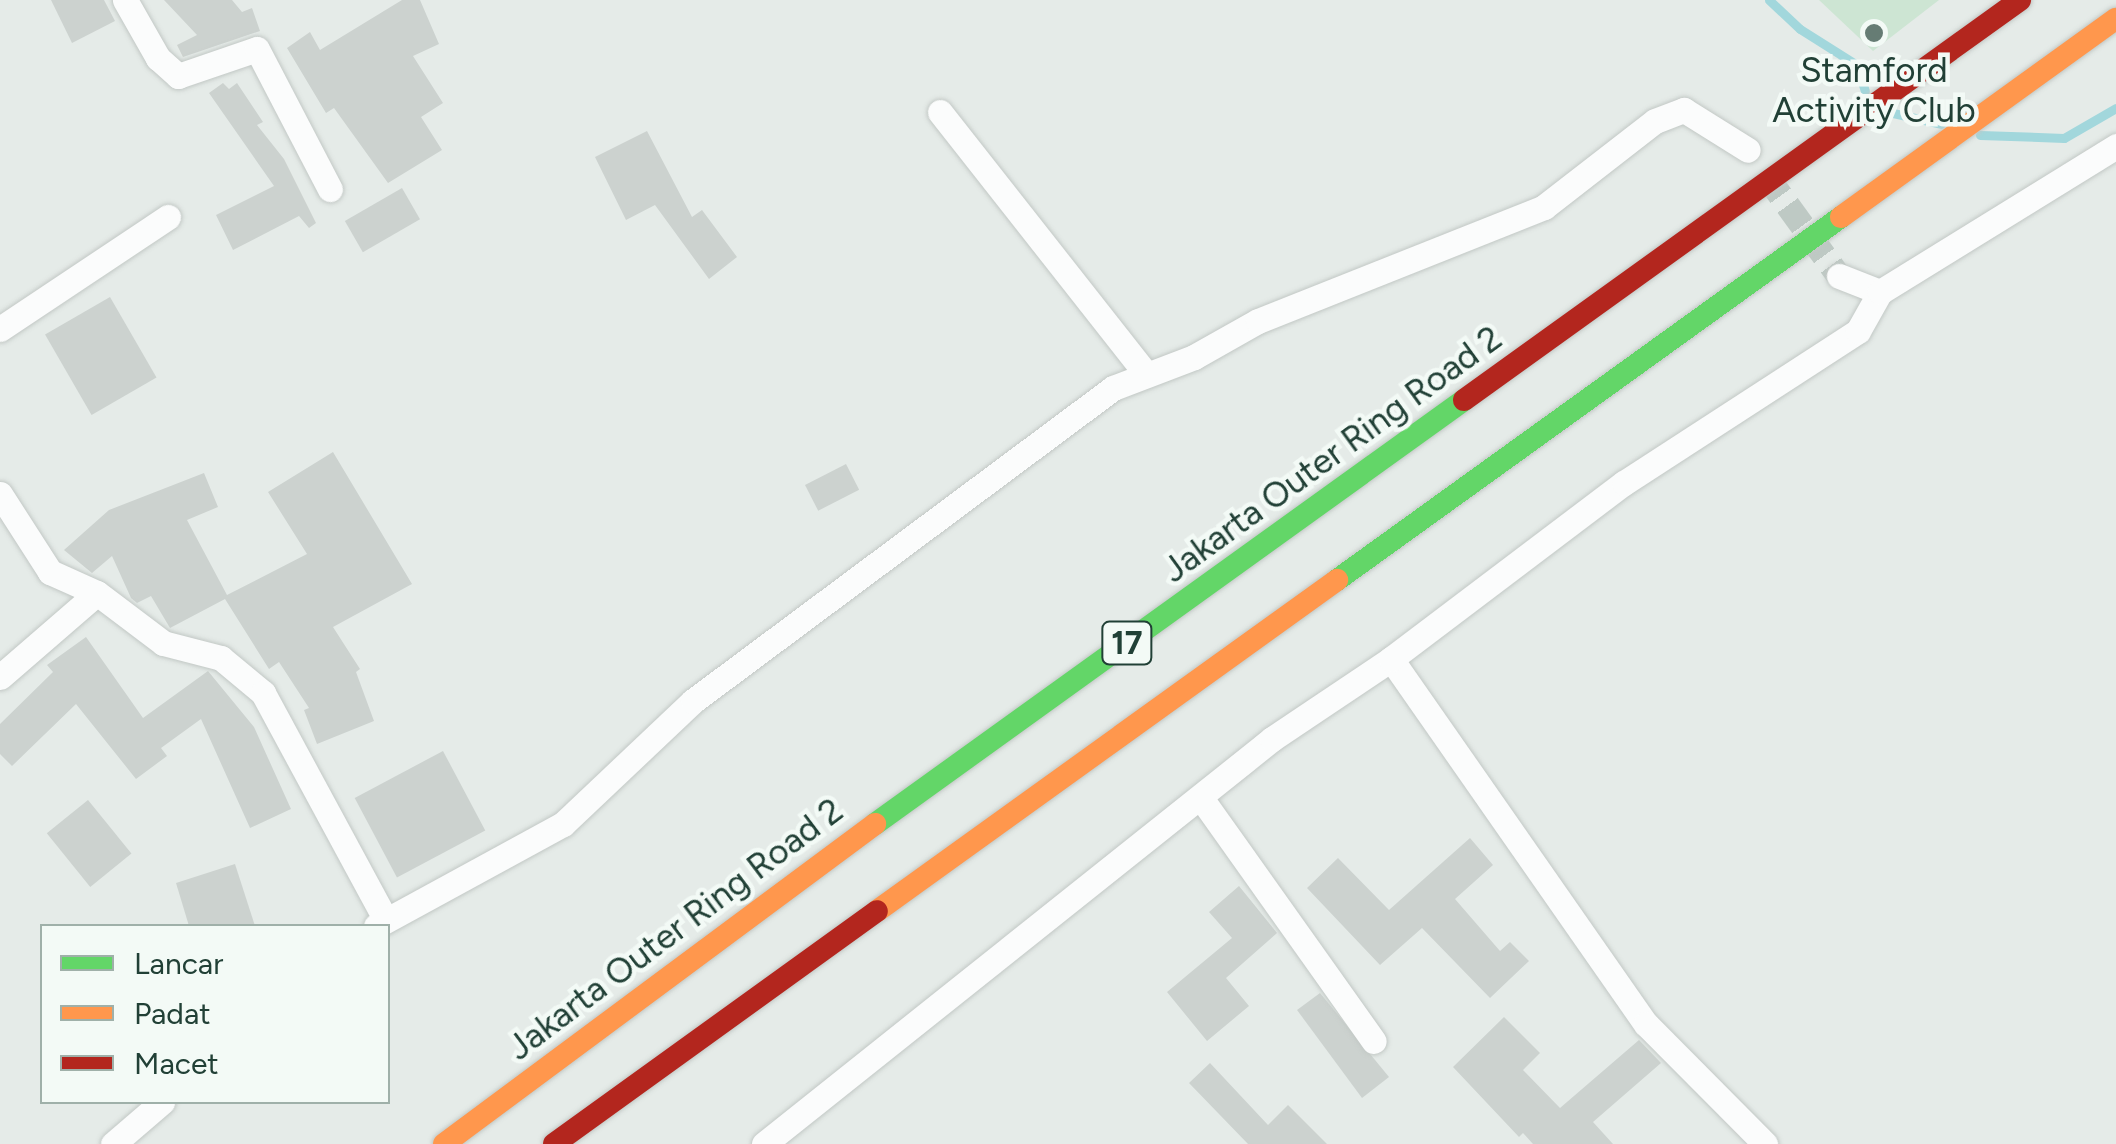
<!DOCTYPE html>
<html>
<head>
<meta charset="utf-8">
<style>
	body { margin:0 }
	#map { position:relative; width:2116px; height:1144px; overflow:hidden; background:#e5ebe8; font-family:Figtree,sans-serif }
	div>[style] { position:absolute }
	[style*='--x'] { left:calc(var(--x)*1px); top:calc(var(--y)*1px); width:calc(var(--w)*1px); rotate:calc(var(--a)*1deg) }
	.green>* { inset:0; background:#cde5d3 }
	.stream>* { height:9px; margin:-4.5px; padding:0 4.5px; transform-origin:4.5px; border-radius:4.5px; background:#a2d7dc }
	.building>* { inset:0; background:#ccd2cf; transform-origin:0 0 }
	.street-tunnel>* { height:25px; margin-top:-12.5px; transform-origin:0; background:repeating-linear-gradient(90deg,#bec9c4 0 25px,transparent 0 37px) }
	.roads { filter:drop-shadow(0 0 2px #c2c8c5) drop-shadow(0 0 2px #c2c8c5) }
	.street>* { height:25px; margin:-12.5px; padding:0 12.5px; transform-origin:12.5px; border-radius:12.5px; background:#fbfcfc }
	.fast>* { height:22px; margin:-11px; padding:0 11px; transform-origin:11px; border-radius:11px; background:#63d668 }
	.slow>* { height:22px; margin:-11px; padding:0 11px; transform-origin:11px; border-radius:11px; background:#ff974d }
	.jam>* { height:22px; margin:-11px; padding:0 11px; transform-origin:11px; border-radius:11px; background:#b3261e }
	.dots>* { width:28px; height:28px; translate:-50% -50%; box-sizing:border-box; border:5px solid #f3faf6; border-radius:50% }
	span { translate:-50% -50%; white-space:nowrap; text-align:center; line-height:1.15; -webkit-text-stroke:9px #f3faf6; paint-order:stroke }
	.shield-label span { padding:2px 8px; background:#f3faf6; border:2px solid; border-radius:8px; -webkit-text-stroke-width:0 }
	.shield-label { font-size:32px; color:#214036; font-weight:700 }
	.poi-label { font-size:35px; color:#214036 }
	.street-label { font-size:35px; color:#214036 }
	.legend { position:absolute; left:40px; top:924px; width:350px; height:180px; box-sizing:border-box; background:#f3faf6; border:2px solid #9fb0a9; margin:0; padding:12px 18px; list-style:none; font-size:30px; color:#214036 }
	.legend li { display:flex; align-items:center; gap:20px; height:50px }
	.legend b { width:50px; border:2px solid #9fb0a9 }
</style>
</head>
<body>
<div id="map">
	<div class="green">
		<div style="clip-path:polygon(1819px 0,1939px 0,1873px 51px)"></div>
	</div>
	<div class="stream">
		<div style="--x:1769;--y:0;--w:42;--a:43.1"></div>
		<div style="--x:1800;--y:29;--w:67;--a:32.3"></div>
		<div style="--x:1857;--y:65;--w:27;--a:73"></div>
		<div style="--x:1893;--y:113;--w:49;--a:12.9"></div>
		<div style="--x:1980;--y:135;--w:84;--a:2"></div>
		<div style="--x:2064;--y:138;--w:60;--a:-30"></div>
	</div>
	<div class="building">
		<div style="clip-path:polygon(51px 0,104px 0,115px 21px,72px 43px)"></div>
		<div style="clip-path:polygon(164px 0,232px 0,242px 12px,252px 8px,260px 31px,183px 57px,177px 45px,197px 35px)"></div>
		<div style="clip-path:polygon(402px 0,420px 0,439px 44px,413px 56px,443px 103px,421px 117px,442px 150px,388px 183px,334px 108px,326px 113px,287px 48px,310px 32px,320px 50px)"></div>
		<div style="clip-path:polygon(223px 83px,229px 89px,237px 83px,263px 122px,257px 125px,284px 159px,316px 223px,309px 228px,299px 216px,233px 250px,216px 215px,274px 186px,209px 93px)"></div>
		<div style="clip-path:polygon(647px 131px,692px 217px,702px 210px,737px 257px,709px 279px,655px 205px,626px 220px,595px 157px)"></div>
		<div style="left:402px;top:188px;width:36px;height:66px;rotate:60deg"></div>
		<div style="left:110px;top:297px;width:93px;height:75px;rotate:60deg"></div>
		<div style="clip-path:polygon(333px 452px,412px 584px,333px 627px,360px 669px,356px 672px,374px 721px,317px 744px,304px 710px,309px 708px,279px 662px,269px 669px,225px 599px,170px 628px,151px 596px,137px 603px,131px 598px,112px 556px,92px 573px,64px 550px,109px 510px,204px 473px,218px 507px,187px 520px,227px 595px,307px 554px,268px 492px)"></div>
		<div style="left:846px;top:464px;width:29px;height:46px;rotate:63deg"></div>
		<div style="clip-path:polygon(86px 637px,143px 718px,208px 671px,254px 727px,291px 809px,250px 828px,201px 719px,161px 748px,167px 756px,136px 779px,76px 704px,12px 766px,0 754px,0 724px,53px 672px,47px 665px)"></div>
		<div style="left:443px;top:751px;width:90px;height:100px;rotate:62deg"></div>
		<div style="left:88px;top:800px;width:69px;height:53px;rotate:51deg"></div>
		<div style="clip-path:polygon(1470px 838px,1493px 865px,1455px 899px,1500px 951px,1510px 942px,1529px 961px,1490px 998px,1422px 928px,1380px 965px,1307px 888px,1338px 858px,1389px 910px)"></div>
		<div style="clip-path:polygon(235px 864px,255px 926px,189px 926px,176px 883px)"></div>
		<div style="clip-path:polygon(1239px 886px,1277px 933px,1226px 978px,1249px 1006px,1207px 1041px,1167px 992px,1232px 938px,1209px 912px)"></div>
		<div style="clip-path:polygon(1320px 993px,1389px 1077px,1362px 1098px,1297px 1010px)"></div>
		<div style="clip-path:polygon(1504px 1017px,1540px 1053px,1523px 1070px,1560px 1108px,1639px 1040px,1661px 1063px,1593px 1122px,1613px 1144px,1533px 1144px,1523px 1133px,1519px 1137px,1453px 1067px)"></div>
		<div style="clip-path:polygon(1210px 1063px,1268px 1125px,1288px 1105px,1327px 1144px,1248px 1144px,1189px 1083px)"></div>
	</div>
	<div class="street-tunnel">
		<div style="--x:1766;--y:175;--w:125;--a:54.1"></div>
	</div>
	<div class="roads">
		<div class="street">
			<div style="--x:125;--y:0;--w:67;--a:60.4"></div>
			<div style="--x:158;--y:58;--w:27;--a:42"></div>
			<div style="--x:178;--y:76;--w:83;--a:-18.9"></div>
			<div style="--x:257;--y:49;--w:158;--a:62.5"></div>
			<div style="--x:940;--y:112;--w:330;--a:51.8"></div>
			<div style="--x:1839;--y:276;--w:44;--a:21.3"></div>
			<div style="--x:0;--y:329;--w:202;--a:-33.7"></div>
			<div style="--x:0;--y:494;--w:93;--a:57.3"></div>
			<div style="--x:50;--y:572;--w:51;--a:24.1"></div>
			<div style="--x:97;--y:593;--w:83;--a:37.1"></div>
			<div style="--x:163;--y:643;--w:60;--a:14.5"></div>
			<div style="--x:221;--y:658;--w:55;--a:39.8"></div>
			<div style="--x:263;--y:693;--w:257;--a:61.6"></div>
			<div style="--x:1391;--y:659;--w:445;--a:55.1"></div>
			<div style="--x:1646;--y:1024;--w:169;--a:45.2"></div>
			<div style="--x:0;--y:677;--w:128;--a:-40.9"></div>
			<div style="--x:1201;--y:798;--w:298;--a:54.6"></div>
			<div style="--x:376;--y:926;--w:213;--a:-28.6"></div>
			<div style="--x:563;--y:824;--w:179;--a:-43.4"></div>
			<div style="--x:693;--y:701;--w:524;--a:-36.69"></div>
			<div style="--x:1113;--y:388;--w:87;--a:-20.9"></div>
			<div style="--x:1194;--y:357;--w:73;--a:-29.4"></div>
			<div style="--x:1258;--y:321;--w:308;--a:-21.7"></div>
			<div style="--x:1544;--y:207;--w:140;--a:-37.8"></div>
			<div style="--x:1655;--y:121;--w:31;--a:-21"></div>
			<div style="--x:1684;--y:110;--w:75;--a:32"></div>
			<div style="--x:113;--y:1144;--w:65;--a:-40.6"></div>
			<div style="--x:764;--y:1144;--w:650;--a:-38.56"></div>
			<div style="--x:1272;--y:739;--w:143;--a:-33.9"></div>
			<div style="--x:1391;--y:659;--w:292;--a:-37.1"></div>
			<div style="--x:1624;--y:483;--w:279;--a:-33"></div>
			<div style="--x:1858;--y:331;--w:45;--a:-60.6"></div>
			<div style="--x:1880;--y:292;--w:278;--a:-31.7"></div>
		</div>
		<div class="fast">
			<div style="--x:1337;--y:580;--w:621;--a:-35.76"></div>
			<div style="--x:875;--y:824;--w:726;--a:-35.75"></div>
		</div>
		<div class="slow">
			<div style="--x:1841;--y:217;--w:339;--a:-35.8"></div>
			<div style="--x:877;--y:911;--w:567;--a:-35.74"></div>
			<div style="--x:444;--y:1144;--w:537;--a:-36.59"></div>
		</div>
		<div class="jam">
			<div style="--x:1464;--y:400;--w:685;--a:-35.73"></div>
			<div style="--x:554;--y:1144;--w:398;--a:-35.8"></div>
		</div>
	</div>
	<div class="dots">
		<div style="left:1874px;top:33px;background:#667c74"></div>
	</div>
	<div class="shield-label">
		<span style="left:1127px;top:643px">17</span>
	</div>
	<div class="poi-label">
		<span style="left:1874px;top:90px">Stamford<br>Activity Club</span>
	</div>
	<div class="street-label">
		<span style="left:1332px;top:454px;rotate:-36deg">Jakarta Outer Ring Road 2</span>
		<span style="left:675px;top:929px;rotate:-37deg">Jakarta Outer Ring Road 2</span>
	</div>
	<ul class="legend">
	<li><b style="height:12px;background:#63d668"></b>Lancar</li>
	<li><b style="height:12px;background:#ff974d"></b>Padat</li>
	<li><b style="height:12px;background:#b3261e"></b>Macet</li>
	</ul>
</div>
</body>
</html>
